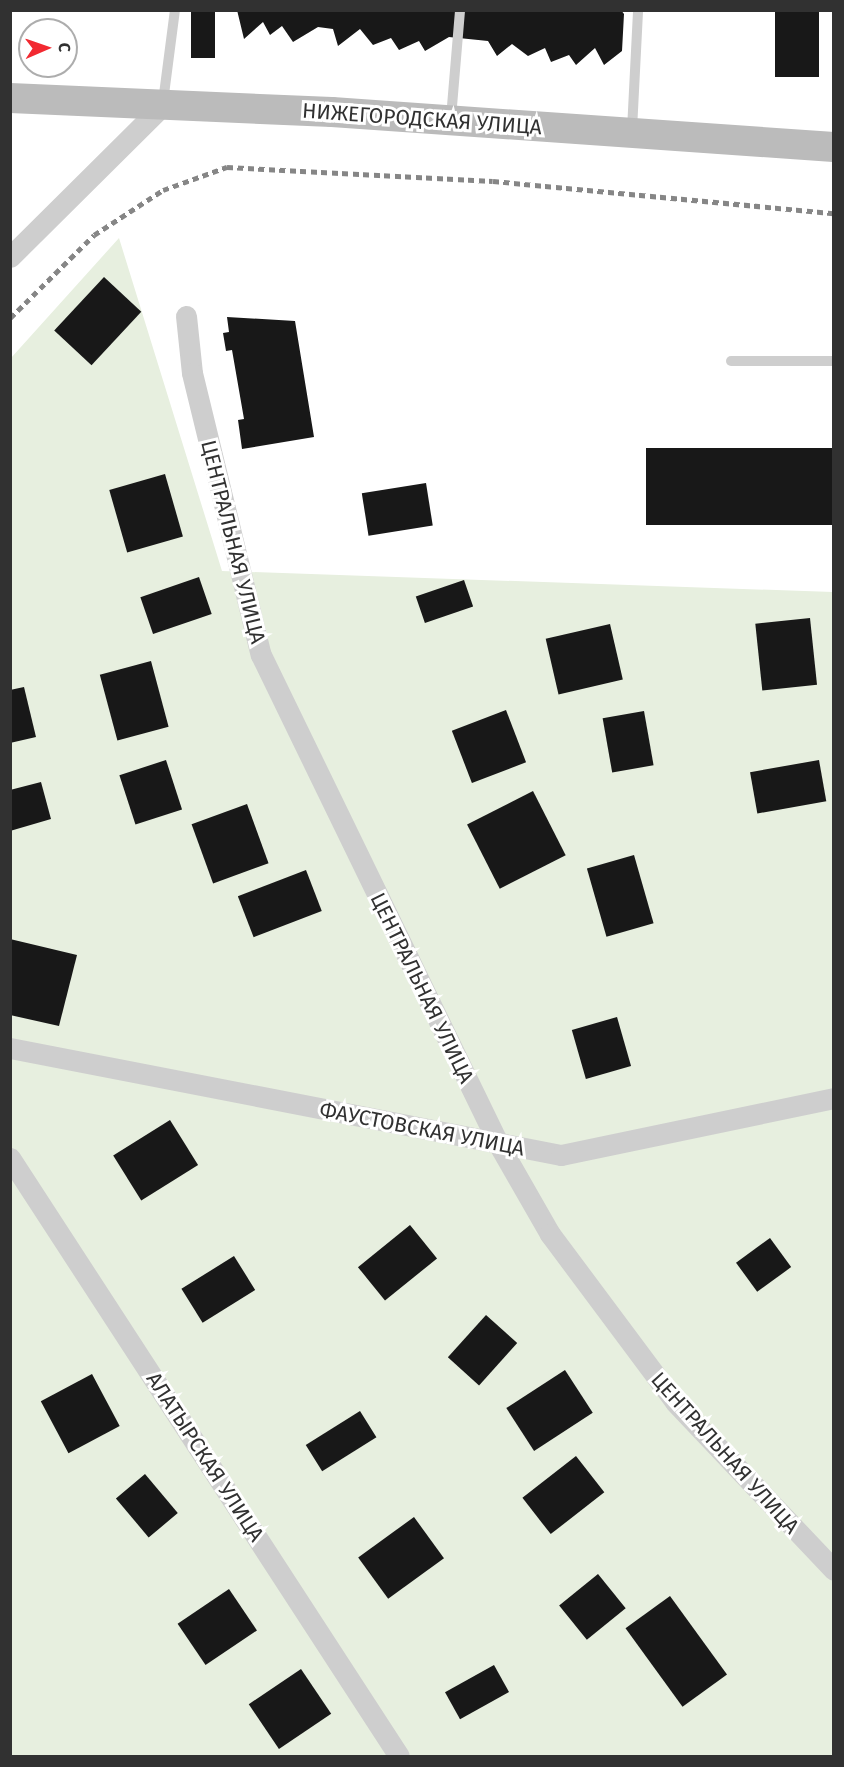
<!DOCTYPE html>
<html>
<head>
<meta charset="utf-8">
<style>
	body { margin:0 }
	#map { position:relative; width:844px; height:1767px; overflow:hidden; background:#fff; font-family:"Fira Sans",sans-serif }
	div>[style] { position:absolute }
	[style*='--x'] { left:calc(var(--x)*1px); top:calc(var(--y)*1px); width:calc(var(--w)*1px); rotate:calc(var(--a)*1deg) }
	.green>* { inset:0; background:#e7efdf }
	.building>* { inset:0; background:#181818; transform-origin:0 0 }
	.lane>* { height:10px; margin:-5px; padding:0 5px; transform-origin:5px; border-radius:5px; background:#cecece }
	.street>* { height:21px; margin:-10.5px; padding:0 10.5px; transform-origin:10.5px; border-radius:10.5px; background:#cecece }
	.secondary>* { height:30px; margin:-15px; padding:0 15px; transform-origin:15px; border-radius:15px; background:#bbb }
	.rail>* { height:4.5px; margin-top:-2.25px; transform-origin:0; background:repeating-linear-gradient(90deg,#868686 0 6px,transparent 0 10.5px) }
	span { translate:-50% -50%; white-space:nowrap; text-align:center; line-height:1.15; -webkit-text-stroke:6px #fff; paint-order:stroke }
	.street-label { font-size:21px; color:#313131 }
	.frame { position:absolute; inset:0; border:12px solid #313131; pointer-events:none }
	.north { position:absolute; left:18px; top:18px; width:60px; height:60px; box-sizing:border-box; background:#fff; border:2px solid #adadad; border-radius:50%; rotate:88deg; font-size:16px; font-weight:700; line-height:24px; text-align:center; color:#313131 }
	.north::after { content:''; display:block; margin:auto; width:21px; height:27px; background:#f22931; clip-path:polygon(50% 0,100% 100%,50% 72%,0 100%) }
</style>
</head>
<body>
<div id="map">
	<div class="green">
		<div style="clip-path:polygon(119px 238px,222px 571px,833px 592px,833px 1756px,11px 1756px,11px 358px)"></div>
	</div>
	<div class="building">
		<div style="left:191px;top:10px;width:24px;height:48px"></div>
		<div style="clip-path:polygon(237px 10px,621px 10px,624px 14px,622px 51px,604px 65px,595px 48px,576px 65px,569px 55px,551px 62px,545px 48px,528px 56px,512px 44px,497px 56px,488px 41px,449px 37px,425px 51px,419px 41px,399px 50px,391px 38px,373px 45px,360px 29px,338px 46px,333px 29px,318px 27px,293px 42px,282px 26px,270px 35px,263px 22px,244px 39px)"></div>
		<div style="left:775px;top:10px;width:44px;height:67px"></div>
		<div style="left:104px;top:277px;width:51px;height:73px;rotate:43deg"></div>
		<div style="clip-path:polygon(227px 317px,295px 321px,314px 437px,242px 449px,238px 420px,244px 419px,232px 350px,226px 351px,223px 333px,229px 332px)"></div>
		<div style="left:834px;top:448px;width:77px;height:188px;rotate:90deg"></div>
		<div style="left:165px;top:474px;width:65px;height:58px;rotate:74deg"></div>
		<div style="left:426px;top:483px;width:43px;height:65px;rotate:81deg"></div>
		<div style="left:199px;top:577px;width:39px;height:62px;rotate:71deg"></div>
		<div style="left:464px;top:580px;width:28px;height:51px;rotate:71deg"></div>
		<div style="left:810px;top:618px;width:67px;height:55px;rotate:84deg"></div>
		<div style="left:610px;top:624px;width:57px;height:66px;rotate:77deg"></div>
		<div style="left:151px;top:661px;width:68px;height:53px;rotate:75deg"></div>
		<div style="clip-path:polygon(24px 687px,36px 737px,10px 743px,10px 690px)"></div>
		<div style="left:506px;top:710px;width:56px;height:58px;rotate:69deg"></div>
		<div style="left:644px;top:711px;width:55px;height:42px;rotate:80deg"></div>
		<div style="left:166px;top:760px;width:52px;height:49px;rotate:72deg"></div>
		<div style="left:819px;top:760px;width:42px;height:70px;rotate:80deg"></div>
		<div style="clip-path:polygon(41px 782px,51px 819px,10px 831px,10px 790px)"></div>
		<div style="left:533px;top:791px;width:72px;height:74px;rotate:63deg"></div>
		<div style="left:247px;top:804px;width:63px;height:59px;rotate:70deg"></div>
		<div style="left:634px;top:855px;width:71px;height:49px;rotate:74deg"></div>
		<div style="left:306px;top:870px;width:44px;height:73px;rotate:69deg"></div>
		<div style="clip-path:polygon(10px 939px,77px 955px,59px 1026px,10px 1015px)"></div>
		<div style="left:617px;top:1017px;width:51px;height:47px;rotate:74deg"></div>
		<div style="left:170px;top:1120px;width:53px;height:67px;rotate:58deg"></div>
		<div style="left:410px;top:1225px;width:43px;height:67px;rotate:51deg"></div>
		<div style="left:770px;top:1238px;width:36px;height:42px;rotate:54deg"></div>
		<div style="left:234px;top:1256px;width:40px;height:62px;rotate:58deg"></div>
		<div style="left:486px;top:1315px;width:42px;height:57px;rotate:42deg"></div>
		<div style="left:565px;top:1370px;width:51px;height:70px;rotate:57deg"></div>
		<div style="left:92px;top:1374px;width:59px;height:58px;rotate:62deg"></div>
		<div style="left:360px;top:1411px;width:31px;height:64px;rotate:58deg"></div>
		<div style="left:576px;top:1456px;width:46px;height:68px;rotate:52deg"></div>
		<div style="left:145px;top:1474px;width:51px;height:38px;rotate:50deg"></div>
		<div style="left:414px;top:1517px;width:51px;height:69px;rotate:54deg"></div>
		<div style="left:598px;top:1574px;width:44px;height:50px;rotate:51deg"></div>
		<div style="left:229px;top:1589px;width:50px;height:62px;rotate:56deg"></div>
		<div style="left:670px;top:1596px;width:97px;height:55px;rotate:54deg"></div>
		<div style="left:494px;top:1665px;width:31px;height:56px;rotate:61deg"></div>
		<div style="left:301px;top:1669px;width:54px;height:63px;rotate:56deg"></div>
	</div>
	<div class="lane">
		<div style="--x:163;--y:102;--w:93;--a:-82.6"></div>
		<div style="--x:451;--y:118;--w:108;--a:-85.2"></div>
		<div style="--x:632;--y:130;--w:120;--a:-87.1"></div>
		<div style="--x:731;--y:361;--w:103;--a:0"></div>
	</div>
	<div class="street">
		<div style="--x:10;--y:257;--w:216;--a:-44.8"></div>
		<div style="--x:186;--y:316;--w:57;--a:84"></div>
		<div style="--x:192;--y:373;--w:290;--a:76.3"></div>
		<div style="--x:261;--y:655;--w:545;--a:64.09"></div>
		<div style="--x:499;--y:1145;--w:103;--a:60.2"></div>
		<div style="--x:550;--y:1234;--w:209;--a:53.3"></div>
		<div style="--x:675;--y:1402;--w:231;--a:46.6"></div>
		<div style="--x:10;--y:1048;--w:561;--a:10.99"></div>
		<div style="--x:561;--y:1155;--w:279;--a:-11.8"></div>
		<div style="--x:10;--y:1158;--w:713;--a:56.96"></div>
	</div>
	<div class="secondary">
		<div style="--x:10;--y:98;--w:322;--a:2.5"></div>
		<div style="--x:332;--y:112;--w:503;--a:3.99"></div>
	</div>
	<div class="rail">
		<div style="--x:10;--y:318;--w:118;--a:-44.7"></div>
		<div style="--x:94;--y:235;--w:82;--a:-33.1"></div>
		<div style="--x:163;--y:190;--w:68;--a:-19.8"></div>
		<div style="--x:227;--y:167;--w:266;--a:3"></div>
		<div style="--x:493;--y:181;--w:342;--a:5.4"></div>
	</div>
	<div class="street-label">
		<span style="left:422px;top:119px;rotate:4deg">НИЖЕГОРОДСКАЯ УЛИЦА</span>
		<span style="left:233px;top:542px;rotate:76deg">ЦЕНТРАЛЬНАЯ УЛИЦА</span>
		<span style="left:422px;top:988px;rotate:64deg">ЦЕНТРАЛЬНАЯ УЛИЦА</span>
		<span style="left:422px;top:1129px;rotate:11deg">ФАУСТОВСКАЯ УЛИЦА</span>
		<span style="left:725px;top:1453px;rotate:48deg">ЦЕНТРАЛЬНАЯ УЛИЦА</span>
		<span style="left:205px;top:1457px;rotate:57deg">АЛАТЫРСКАЯ УЛИЦА</span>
	</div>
	<div class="frame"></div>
	<div class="north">С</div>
</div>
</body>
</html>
